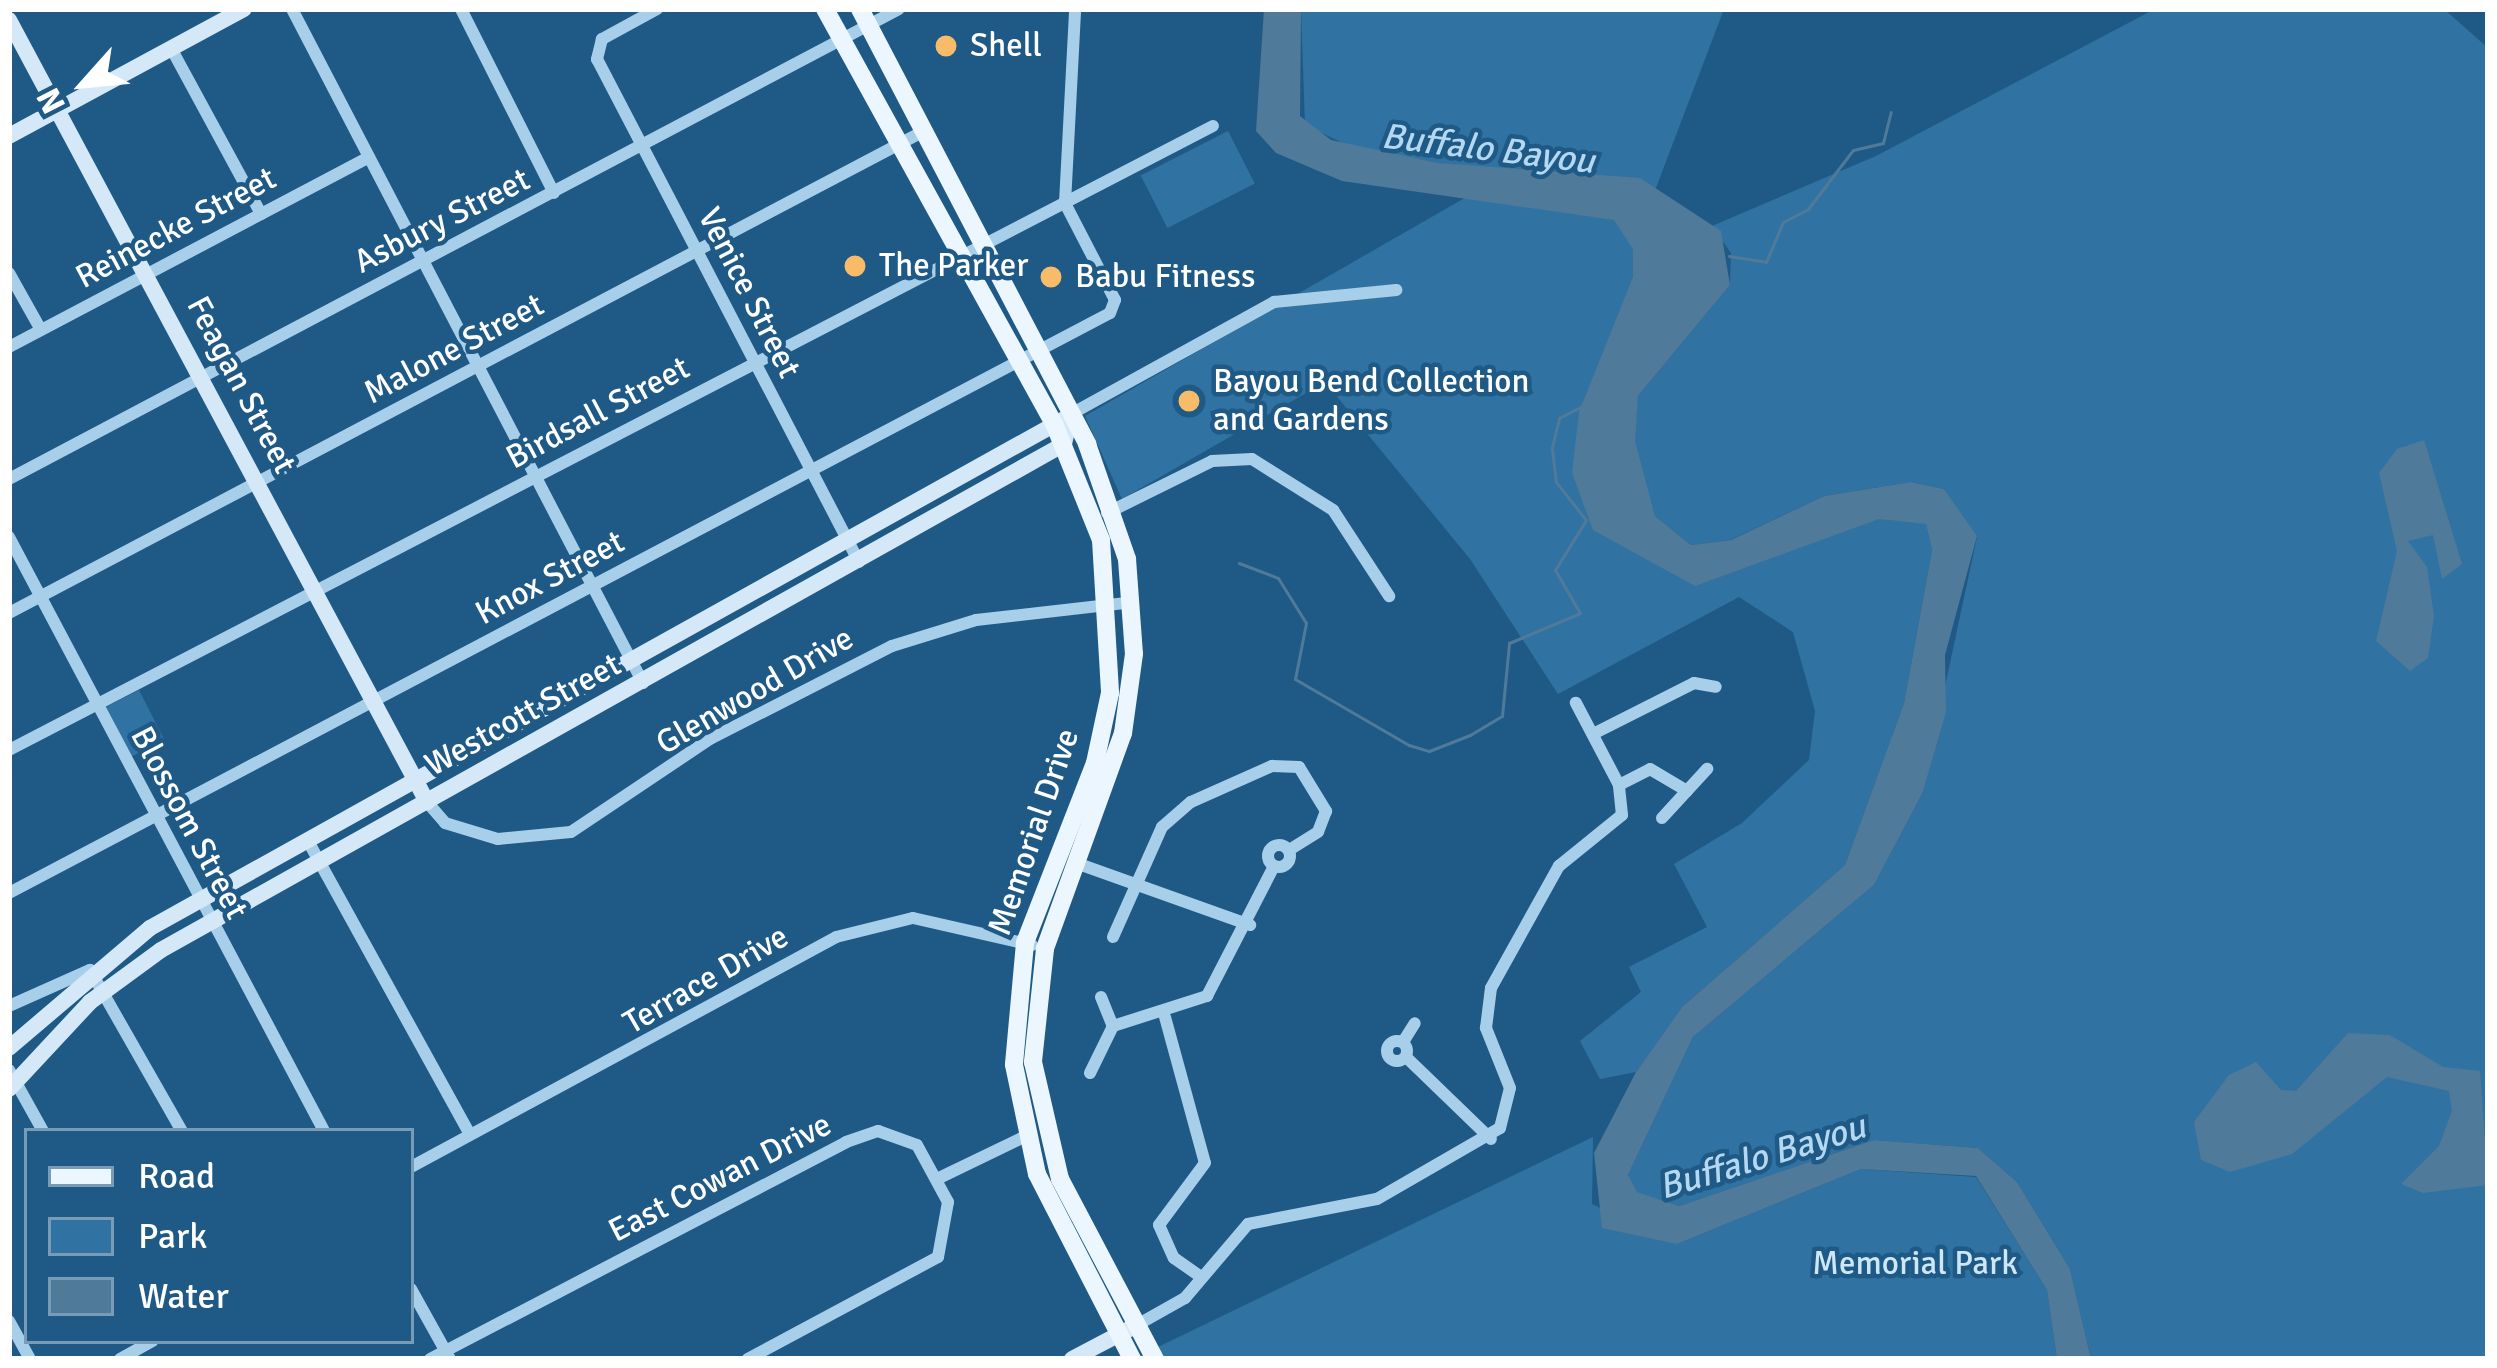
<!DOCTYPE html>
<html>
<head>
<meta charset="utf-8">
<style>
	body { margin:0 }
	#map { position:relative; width:2497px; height:1368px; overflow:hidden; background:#1f5a86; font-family:Signika,sans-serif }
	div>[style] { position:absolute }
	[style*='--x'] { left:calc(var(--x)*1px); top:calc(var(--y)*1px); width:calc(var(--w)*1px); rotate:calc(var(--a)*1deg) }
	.green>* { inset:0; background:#3073a3; transform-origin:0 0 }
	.water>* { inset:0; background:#507a99 }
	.stream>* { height:3px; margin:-1.5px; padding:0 1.5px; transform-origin:1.5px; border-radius:1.5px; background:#507a99 }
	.street>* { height:12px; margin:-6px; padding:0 6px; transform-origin:6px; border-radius:6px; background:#a8cfea }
	.street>.ring { margin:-6px; padding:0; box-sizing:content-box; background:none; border:12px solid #a8cfea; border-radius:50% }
	.secondary>* { height:16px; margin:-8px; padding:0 8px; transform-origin:8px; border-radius:8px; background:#d4e8f8 }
	.primary>* { height:18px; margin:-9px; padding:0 9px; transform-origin:9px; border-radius:9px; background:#ecf6fe }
	.dots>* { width:33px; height:33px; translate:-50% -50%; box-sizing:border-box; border:6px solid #1f5a86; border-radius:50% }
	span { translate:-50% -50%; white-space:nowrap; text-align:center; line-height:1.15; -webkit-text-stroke:9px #1f5a86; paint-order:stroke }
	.poi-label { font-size:33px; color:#fff }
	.left { translate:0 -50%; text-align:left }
	.street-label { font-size:33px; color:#fff }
	.park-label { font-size:33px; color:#cde6f8 }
	.water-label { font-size:36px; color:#b4d8f1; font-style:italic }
	.frame { position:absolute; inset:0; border:12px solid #fff; pointer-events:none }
	.legend { position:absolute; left:24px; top:1128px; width:390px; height:216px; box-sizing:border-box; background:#1f5a86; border:3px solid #799cb6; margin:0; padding:15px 21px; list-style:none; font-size:36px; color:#fff }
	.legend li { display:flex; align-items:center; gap:24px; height:60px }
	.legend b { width:60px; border:3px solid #799cb6 }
	.north { position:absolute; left:24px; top:24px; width:120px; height:120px; -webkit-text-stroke:9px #1f5a86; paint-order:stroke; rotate:243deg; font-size:33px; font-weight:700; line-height:48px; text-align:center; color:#fff }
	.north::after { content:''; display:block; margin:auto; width:42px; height:54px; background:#fff; clip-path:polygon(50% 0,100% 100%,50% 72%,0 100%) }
</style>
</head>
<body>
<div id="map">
	<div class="green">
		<div style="clip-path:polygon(1301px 9px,1724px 9px,1654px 193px,1696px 223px,1710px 283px,1644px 377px,1631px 409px,1634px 441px,1638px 396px,1730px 285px,1731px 253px,1712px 226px,1876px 156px,2155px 9px,2444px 9px,2488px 48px,2488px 1359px,2091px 1359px,2070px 1269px,2017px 1182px,1978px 1148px,1874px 1140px,1679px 1206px,1636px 1192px,1628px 1175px,1693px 1037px,1874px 885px,1922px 794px,1977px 537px,1944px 489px,1911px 482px,1824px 496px,1730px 540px,1691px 545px,1655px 516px,1634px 442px,1647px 519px,1691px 551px,1749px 556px,1854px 513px,1923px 504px,1890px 520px,1926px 523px,1932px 550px,1904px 703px,1845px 865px,1682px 1007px,1636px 1072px,1600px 1079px,1580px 1041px,1641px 992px,1629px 967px,1707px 927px,1674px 864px,1742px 823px,1809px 760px,1815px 711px,1793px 632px,1739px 597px,1558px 694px,1470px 559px,1325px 382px,1122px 499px,1085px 416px,1503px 176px,1347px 145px,1305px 125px)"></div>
		<div style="left:1228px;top:131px;width:59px;height:98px;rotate:63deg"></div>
		<div style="left:139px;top:690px;width:56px;height:39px;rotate:63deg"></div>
		<div style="clip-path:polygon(1593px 1137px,1592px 1204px,1677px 1244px,1861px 1169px,1976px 1177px,2047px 1290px,2057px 1359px,1133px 1359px)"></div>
	</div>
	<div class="water">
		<div style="clip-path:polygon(1264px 9px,1301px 9px,1300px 116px,1331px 140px,1438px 163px,1640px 178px,1721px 231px,1730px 285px,1638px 396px,1635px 441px,1655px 516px,1691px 545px,1731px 540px,1824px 496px,1911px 482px,1944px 489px,1977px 536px,1945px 655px,1946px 712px,1922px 794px,1874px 885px,1693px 1037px,1628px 1175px,1637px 1192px,1679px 1206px,1874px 1140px,1978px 1148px,2017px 1182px,2070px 1269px,2091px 1359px,2057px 1359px,2047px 1290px,1976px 1176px,1861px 1169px,1677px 1244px,1602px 1228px,1594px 1153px,1636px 1072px,1682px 1007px,1845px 865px,1904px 703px,1932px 550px,1926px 524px,1879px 519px,1695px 586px,1593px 530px,1572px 473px,1579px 412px,1633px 277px,1633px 249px,1614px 220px,1342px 181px,1276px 153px,1256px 131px)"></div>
		<div style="clip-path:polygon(2424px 440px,2462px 564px,2442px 579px,2433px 535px,2408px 541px,2427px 567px,2434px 616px,2428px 658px,2410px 671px,2376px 641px,2397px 551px,2379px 473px,2397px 449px)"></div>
		<div style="clip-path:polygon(2348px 1033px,2390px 1035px,2443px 1067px,2480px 1071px,2488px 1185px,2423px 1193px,2401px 1184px,2439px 1146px,2452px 1111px,2449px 1091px,2387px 1077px,2292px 1154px,2230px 1172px,2201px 1160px,2194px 1122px,2229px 1075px,2256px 1062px,2281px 1090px,2296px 1091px)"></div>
	</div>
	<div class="stream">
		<div style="--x:1729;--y:256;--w:37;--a:9"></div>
		<div style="--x:1766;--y:262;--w:43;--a:-67"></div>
		<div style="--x:1783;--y:222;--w:28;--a:-27"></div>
		<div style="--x:1808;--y:209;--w:74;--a:-52.7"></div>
		<div style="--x:1853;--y:150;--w:31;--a:-13"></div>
		<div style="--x:1883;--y:143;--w:32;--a:-76"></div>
		<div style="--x:1239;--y:563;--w:42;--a:21"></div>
		<div style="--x:1278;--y:578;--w:53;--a:58.1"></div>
		<div style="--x:1306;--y:623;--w:57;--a:101.1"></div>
		<div style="--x:1295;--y:679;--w:132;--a:30.1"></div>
		<div style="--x:1409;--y:745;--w:21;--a:17"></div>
		<div style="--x:1429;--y:751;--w:44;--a:-21.3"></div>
		<div style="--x:1470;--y:735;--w:37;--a:-31"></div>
		<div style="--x:1502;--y:716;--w:73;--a:-84.5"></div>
		<div style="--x:1509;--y:643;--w:77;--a:-22.9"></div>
		<div style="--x:1580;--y:613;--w:50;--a:-120.2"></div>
		<div style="--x:1555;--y:570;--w:59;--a:-58.2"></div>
		<div style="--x:1586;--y:520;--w:48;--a:-128.3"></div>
		<div style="--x:1556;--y:482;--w:35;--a:-97"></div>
		<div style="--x:1552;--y:447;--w:30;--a:-76"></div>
		<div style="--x:1559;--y:418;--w:25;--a:-27"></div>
	</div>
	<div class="street">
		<div style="--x:292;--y:9;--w:760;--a:62.49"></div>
		<div style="--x:461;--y:9;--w:206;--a:63.2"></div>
		<div style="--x:657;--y:9;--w:63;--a:151.4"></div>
		<div style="--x:602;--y:39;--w:21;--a:104"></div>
		<div style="--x:597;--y:59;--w:567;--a:62.49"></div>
		<div style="--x:171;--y:48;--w:189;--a:61.5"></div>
		<div style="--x:9;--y:273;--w:65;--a:60.7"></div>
		<div style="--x:9;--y:347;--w:407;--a:-27.8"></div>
		<div style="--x:1071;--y:414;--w:232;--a:-28.9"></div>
		<div style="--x:1274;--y:302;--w:123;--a:-5.6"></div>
		<div style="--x:9;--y:479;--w:1006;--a:-27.84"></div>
		<div style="--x:1107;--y:513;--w:117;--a:-26.3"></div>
		<div style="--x:1212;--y:461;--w:40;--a:-2.9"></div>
		<div style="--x:1252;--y:459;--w:96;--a:32.2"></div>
		<div style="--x:1333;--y:510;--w:103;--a:56.9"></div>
		<div style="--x:9;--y:537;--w:672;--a:62.06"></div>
		<div style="--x:9;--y:613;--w:1034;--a:-27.78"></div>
		<div style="--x:1593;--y:734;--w:113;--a:-26.8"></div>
		<div style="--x:1694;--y:683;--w:22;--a:10"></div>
		<div style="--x:9;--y:750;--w:1356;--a:-27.4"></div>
		<div style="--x:1619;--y:785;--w:35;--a:-27"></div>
		<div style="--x:1650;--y:769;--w:43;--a:30.7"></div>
		<div style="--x:427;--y:802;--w:28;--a:49"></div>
		<div style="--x:445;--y:823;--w:55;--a:16.8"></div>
		<div style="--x:498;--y:839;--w:73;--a:-5.5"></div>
		<div style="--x:571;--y:832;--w:167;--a:-33.8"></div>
		<div style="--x:710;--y:739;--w:204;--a:-27.1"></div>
		<div style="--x:892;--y:646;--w:88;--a:-17.2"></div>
		<div style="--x:976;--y:620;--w:158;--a:-6.5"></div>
		<div style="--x:1662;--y:818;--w:67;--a:-47.4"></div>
		<div style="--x:308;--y:841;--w:335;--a:61.1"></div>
		<div class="ring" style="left:1268px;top:845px;width:10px;height:10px"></div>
		<div style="--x:1076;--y:863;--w:185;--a:19.6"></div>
		<div style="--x:9;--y:893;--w:1244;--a:-27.78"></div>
		<div style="--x:1110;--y:313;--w:14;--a:-69"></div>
		<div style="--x:1115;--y:300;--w:109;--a:-117.3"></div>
		<div style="--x:1065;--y:203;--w:194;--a:-87"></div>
		<div style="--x:1113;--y:937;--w:120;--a:-66"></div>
		<div style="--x:1162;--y:827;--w:38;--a:-41"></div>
		<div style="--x:1191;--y:802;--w:89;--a:-24"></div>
		<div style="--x:1272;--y:766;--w:27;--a:2"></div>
		<div style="--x:1299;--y:767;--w:52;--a:58.5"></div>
		<div style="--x:1326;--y:811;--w:22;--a:111"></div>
		<div style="--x:1318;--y:832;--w:34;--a:148"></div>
		<div style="--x:1101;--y:997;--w:31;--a:68"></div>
		<div style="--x:1113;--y:1026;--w:99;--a:-17.7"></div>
		<div style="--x:1207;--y:996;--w:146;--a:-62.7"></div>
		<div style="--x:9;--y:1006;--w:89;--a:-24"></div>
		<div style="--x:90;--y:970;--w:185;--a:60.3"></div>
		<div style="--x:1165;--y:1017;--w:151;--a:74.7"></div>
		<div style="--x:1205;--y:1163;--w:77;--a:126.6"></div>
		<div style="--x:1159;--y:1225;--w:36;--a:66"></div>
		<div style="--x:1174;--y:1258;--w:32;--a:35"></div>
		<div class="ring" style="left:1387px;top:1041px;width:8px;height:8px"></div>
		<div style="--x:1403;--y:1042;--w:22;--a:-58"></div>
		<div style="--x:1406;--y:1057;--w:118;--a:44"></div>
		<div style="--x:9;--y:1070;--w:70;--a:60.9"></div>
		<div style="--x:1090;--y:1073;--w:52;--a:-63.9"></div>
		<div style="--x:411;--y:1167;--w:483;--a:-28.4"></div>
		<div style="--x:836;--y:937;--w:79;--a:-13.9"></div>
		<div style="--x:913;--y:918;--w:122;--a:12.8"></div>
		<div style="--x:939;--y:1178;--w:97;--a:-25.8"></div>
		<div style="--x:411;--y:1289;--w:80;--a:60.9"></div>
		<div style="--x:9;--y:1321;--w:43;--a:61.1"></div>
		<div style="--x:1137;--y:1325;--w:55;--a:-29.4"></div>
		<div style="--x:1185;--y:1298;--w:97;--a:-49.6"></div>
		<div style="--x:1248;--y:1224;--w:131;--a:-11"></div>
		<div style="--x:1377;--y:1199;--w:142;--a:-30"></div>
		<div style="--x:1500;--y:1128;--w:41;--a:-76"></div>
		<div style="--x:1510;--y:1088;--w:65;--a:-111.8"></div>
		<div style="--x:1486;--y:1028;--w:40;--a:-82.9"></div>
		<div style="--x:1491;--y:988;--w:140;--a:-60.9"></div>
		<div style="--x:1559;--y:866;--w:81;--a:-39"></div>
		<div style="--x:1622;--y:815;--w:30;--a:-96"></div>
		<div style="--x:1619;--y:785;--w:93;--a:-117.7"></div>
		<div style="--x:120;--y:1359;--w:37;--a:-29"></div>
		<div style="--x:430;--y:1359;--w:469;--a:-27.5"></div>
		<div style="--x:846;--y:1142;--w:34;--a:-19"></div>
		<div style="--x:878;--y:1131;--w:41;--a:19.7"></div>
		<div style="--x:917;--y:1145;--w:65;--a:61.5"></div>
		<div style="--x:948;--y:1202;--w:56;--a:100.3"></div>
		<div style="--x:938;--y:1257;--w:216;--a:151.8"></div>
	</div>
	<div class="secondary">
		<div style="--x:9;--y:20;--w:887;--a:61.87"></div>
		<div style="--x:9;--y:136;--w:267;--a:-28.4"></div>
		<div style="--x:9;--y:1048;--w:185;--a:-40.4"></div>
		<div style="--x:150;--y:928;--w:1048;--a:-29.11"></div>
		<div style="--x:9;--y:1089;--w:119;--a:-47"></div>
		<div style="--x:90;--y:1002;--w:88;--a:-36.2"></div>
		<div style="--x:161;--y:950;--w:1035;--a:-29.26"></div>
		<div style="--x:1064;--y:444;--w:31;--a:-77"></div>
		<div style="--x:1072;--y:1359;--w:67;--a:-27.7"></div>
	</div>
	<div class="primary">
		<div style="--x:825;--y:9;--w:476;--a:61.1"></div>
		<div style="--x:1055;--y:426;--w:123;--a:68"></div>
		<div style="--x:1101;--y:540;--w:153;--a:86.6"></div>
		<div style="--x:1110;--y:693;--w:72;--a:102.1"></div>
		<div style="--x:1095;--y:763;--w:193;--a:111.3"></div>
		<div style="--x:1025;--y:943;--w:122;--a:95.2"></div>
		<div style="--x:1014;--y:1065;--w:111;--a:78.1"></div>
		<div style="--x:1037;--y:1174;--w:208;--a:62.8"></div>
		<div style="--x:860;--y:9;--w:491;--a:62.4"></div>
		<div style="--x:1087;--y:444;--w:122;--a:70.8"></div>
		<div style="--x:1127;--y:559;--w:95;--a:85.8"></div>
		<div style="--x:1134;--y:654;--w:80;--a:97.9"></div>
		<div style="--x:1123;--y:733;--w:230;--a:109.9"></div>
		<div style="--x:1045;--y:949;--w:114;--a:96.1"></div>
		<div style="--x:1033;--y:1062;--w:120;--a:77"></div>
		<div style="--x:1060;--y:1179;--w:204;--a:62.2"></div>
	</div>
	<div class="dots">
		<div style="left:946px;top:46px;background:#f8bb68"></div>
		<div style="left:855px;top:266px;background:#f8bb68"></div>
		<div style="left:1051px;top:277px;background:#f8bb68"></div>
		<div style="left:1189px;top:401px;background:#f8bb68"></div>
	</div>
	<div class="poi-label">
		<span class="left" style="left:970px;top:46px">Shell</span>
		<span class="left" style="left:879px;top:266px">The Parker</span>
		<span class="left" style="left:1075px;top:277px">Babu Fitness</span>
		<span class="left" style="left:1213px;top:401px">Bayou Bend Collection<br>and Gardens</span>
	</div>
	<div class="street-label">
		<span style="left:442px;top:221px;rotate:-27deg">Asbury Street</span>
		<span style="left:176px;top:228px;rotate:-28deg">Reinecke Street</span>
		<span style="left:749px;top:293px;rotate:63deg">Venice Street</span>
		<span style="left:454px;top:349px;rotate:-28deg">Malone Street</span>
		<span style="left:241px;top:385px;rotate:62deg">Feagan Street</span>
		<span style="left:598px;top:413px;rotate:-28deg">Birdsall Street</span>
		<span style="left:550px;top:578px;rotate:-28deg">Knox Street</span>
		<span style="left:755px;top:691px;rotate:-30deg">Glenwood Drive</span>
		<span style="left:523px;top:715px;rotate:-29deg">Westcott Street</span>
		<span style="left:189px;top:823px;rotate:62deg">Blossom Street</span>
		<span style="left:1034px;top:832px;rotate:-71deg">Memorial Drive</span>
		<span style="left:706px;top:980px;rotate:-30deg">Terrace Drive</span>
		<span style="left:720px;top:1178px;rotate:-27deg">East Cowan Drive</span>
	</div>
	<div class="park-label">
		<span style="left:1915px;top:1264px">Memorial Park</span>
	</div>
	<div class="water-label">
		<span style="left:1488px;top:149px;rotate:7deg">Buffalo Bayou</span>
		<span style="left:1762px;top:1157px;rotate:-17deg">Buffalo Bayou</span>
	</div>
	<div class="frame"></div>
	<ul class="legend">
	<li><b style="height:15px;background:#ecf6fe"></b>Road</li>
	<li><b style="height:33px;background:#3073a3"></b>Park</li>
	<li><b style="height:33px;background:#507a99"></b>Water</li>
	</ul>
	<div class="north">N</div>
</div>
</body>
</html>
